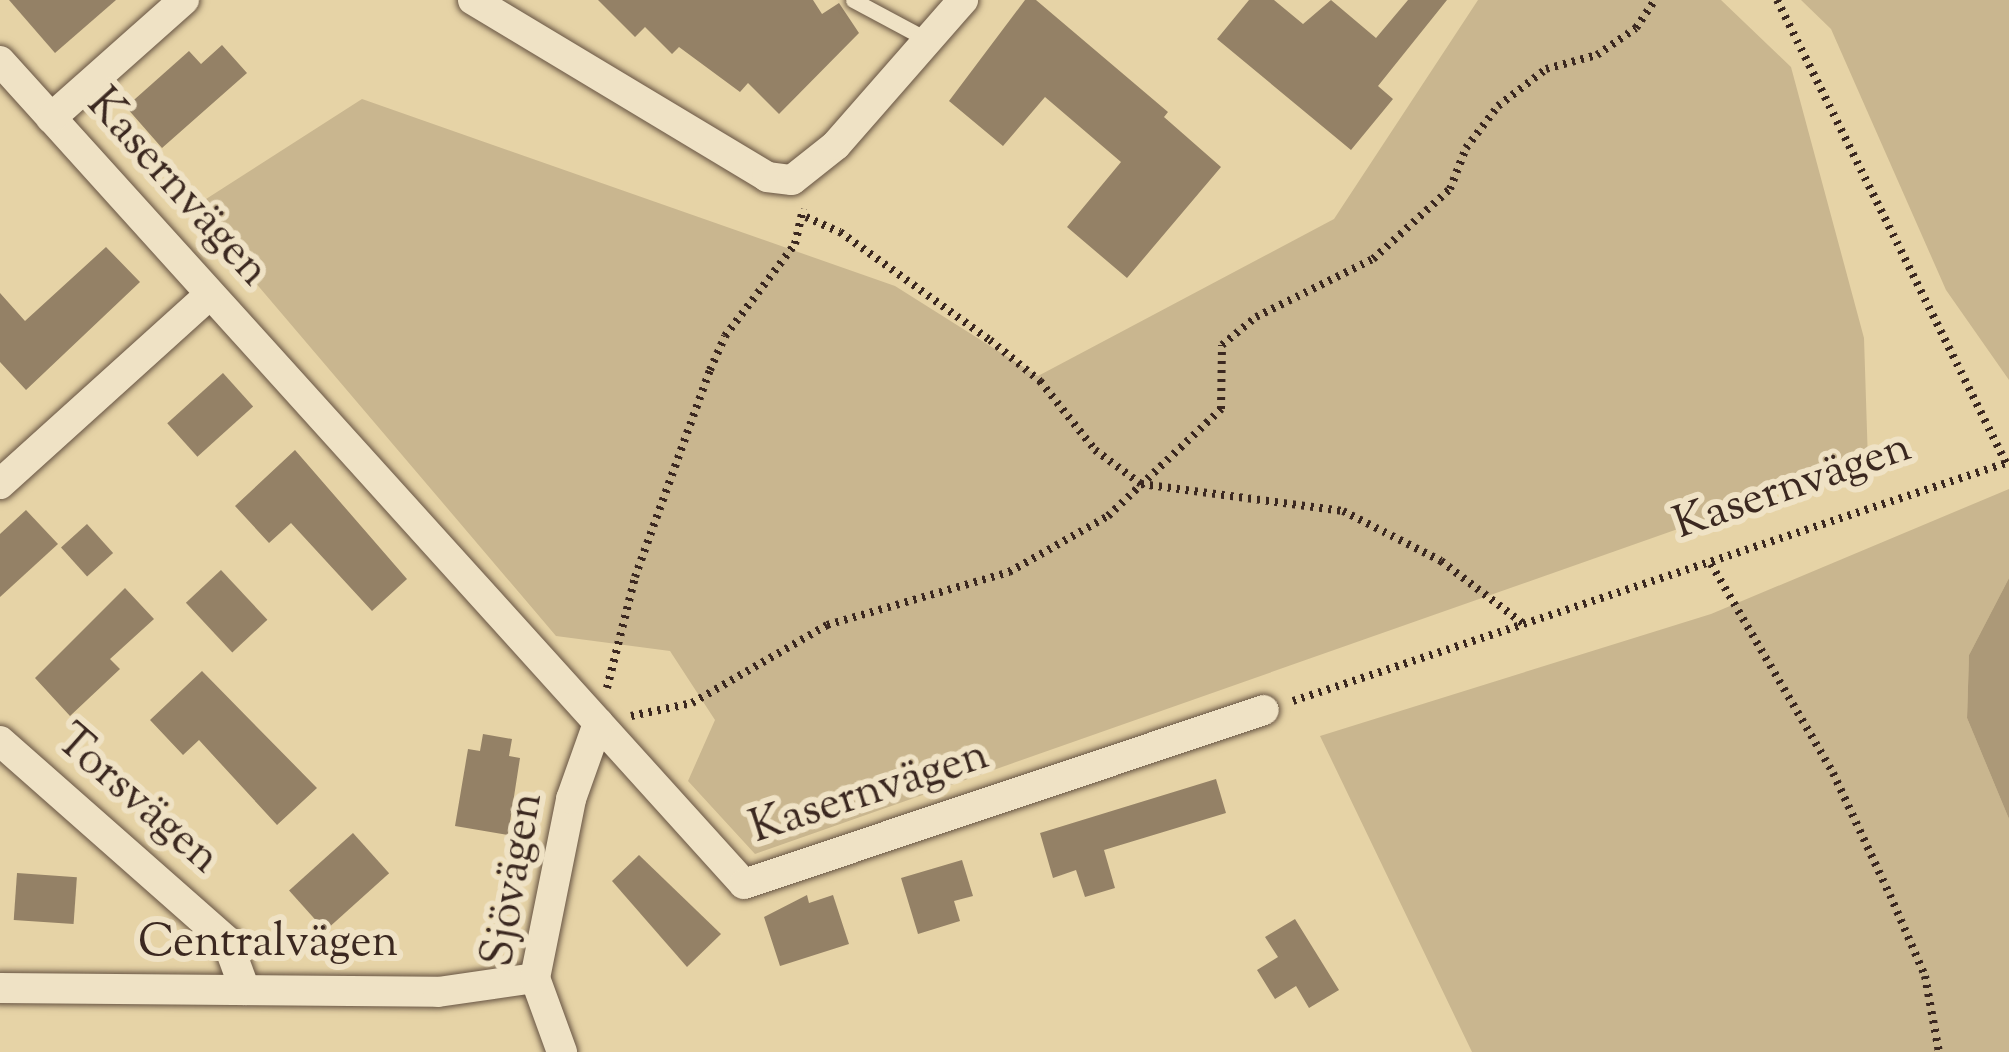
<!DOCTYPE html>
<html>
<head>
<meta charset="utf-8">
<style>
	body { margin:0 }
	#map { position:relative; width:2009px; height:1052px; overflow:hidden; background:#e6d3a6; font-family:"Sorts Mill Goudy",serif }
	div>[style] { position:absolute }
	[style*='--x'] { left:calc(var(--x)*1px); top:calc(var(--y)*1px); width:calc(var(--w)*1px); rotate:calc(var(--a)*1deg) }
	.green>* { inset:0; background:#c9b68f }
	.water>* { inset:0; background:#ac9978 }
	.building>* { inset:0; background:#948166; transform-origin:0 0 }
	.path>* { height:8px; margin-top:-4px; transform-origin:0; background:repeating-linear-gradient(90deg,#3b2820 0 3px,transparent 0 9px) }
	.roads { filter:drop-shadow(0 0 3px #665342) drop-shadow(0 0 3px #665342) }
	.lane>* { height:15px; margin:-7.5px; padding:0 7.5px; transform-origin:7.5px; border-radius:7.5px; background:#efe2c5 }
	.street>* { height:30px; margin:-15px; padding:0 15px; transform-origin:15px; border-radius:15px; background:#efe2c5 }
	span { translate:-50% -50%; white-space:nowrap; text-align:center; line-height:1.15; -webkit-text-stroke:12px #efe2c5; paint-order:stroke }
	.street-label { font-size:45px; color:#3b2820 }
</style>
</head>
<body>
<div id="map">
	<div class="green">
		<div style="clip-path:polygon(1478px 0,1721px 0,1791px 67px,1864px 338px,1868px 462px,755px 854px,688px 781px,715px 720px,670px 651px,556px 636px,192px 208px,362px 99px,895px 286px,1038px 376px,1334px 219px)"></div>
		<div style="clip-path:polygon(1801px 0,2009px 0,2009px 380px,1946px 290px,1831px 29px)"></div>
		<div style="clip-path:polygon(2009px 489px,2009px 578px,1969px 655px,1967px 718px,2009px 819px,2009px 1052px,1472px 1052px,1320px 736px,1711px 614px)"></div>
	</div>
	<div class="water">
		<div style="clip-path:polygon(2009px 578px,2009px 819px,1967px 718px,1969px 655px)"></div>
	</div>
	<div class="building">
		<div style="clip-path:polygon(9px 0,116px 0,55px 53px)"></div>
		<div style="clip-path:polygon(598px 0,813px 0,822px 14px,839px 3px,859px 33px,779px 114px,748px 83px,740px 92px,679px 47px,672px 54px,645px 27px,635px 37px)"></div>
		<div style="clip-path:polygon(1025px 0,1036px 0,1168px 112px,1164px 117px,1221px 167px,1127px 278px,1067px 227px,1121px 162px,1045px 97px,1003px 146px,949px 101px)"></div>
		<div style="clip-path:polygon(1249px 0,1274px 0,1303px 24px,1331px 0,1376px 38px,1408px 0,1447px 0,1378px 86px,1393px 99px,1351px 150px,1217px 39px)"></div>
		<div style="clip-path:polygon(222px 45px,247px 73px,162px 148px,126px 107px,189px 51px,201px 64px)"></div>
		<div style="clip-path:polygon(106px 247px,140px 282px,26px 390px,0 362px,0 293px,25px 321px)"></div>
		<div style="left:223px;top:373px;width:45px;height:75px;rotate:48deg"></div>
		<div style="clip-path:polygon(295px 450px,407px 579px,372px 611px,291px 523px,269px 543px,235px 506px)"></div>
		<div style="clip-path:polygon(26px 510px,58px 544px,0 597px,0 534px)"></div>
		<div style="left:87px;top:524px;width:39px;height:35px;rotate:48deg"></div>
		<div style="left:221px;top:570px;width:68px;height:48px;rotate:47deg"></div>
		<div style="clip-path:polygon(125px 588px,154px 619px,110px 659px,120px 669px,70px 716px,35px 678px)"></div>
		<div style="clip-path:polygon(202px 671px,317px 788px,277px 825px,199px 740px,183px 755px,150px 720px)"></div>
		<div style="clip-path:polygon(483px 734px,512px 739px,509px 756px,520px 758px,508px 835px,455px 826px,468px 749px,480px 751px)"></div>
		<div style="clip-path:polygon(1216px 779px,1226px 813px,1104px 850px,1115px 888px,1085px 897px,1076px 870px,1053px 878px,1040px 833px)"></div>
		<div style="left:353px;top:833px;width:54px;height:86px;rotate:48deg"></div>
		<div style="clip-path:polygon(639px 855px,721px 934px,687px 967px,612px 881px)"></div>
		<div style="clip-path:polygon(962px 860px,973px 896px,954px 901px,960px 921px,918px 934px,901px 878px)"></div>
		<div style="left:17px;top:873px;width:60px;height:47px;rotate:4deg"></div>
		<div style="clip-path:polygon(807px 895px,809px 903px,833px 895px,849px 944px,780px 966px,764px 917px)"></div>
		<div style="clip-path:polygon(1295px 919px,1339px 990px,1309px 1008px,1296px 986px,1275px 999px,1257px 970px,1278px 957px,1265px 937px)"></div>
	</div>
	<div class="path">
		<div style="--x:1777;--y:0;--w:517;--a:63.68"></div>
		<div style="--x:806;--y:217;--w:37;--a:24"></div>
		<div style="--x:840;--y:232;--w:185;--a:35.8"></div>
		<div style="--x:990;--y:340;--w:65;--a:39.4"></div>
		<div style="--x:1040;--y:381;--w:88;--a:51.4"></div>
		<div style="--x:1095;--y:450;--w:57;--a:36.5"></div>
		<div style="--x:1141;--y:484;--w:204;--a:7.6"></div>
		<div style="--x:1343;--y:511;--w:110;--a:27"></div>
		<div style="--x:1441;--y:561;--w:106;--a:37.3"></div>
		<div style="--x:1711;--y:564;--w:242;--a:59.7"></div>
		<div style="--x:1833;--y:773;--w:135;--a:65"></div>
		<div style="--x:1890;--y:895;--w:88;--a:66.6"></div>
		<div style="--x:1925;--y:976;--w:77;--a:79.6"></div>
		<div style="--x:607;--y:688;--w:114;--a:-75.8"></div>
		<div style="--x:635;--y:577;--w:220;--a:-70.1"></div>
		<div style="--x:710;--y:370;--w:37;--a:-66"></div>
		<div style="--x:725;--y:336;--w:116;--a:-52.7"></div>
		<div style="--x:795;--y:244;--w:36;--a:-77"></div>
		<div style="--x:1293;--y:701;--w:755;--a:-18.46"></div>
		<div style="--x:631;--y:716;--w:62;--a:-12"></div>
		<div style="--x:692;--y:703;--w:156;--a:-30"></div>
		<div style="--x:827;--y:625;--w:190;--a:-16.2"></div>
		<div style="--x:1009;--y:572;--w:114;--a:-29.5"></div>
		<div style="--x:1108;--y:516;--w:156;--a:-43.4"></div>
		<div style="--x:1221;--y:409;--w:64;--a:-89.1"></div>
		<div style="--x:1222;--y:345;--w:44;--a:-39.5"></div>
		<div style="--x:1256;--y:317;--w:131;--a:-26.4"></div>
		<div style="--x:1373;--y:259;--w:104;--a:-42.3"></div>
		<div style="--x:1450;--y:189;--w:44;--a:-68.7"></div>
		<div style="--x:1466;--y:148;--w:53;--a:-52.7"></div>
		<div style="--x:1498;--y:106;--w:61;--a:-37.6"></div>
		<div style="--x:1546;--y:69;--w:53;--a:-15.4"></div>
		<div style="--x:1597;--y:55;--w:47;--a:-34.7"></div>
		<div style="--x:1636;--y:28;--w:34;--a:-56"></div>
	</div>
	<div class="roads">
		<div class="lane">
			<div style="--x:853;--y:0;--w:85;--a:28.1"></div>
		</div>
		<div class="street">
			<div style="--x:473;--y:0;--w:343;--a:31"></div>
			<div style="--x:767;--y:177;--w:25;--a:7"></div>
			<div style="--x:792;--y:180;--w:56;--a:-38.5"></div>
			<div style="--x:836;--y:145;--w:193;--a:-48.8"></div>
			<div style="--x:0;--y:61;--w:1109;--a:47.89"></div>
			<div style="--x:744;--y:884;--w:548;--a:-18.5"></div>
			<div style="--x:51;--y:118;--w:178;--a:-41.6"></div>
			<div style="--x:0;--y:484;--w:283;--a:-42.1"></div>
			<div style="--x:0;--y:741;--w:303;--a:41.4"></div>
			<div style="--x:227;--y:941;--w:52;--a:69.8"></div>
			<div style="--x:0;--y:988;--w:438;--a:0.5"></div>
			<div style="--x:438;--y:992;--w:98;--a:-8.2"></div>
			<div style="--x:562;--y:1052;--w:79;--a:-110"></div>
			<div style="--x:535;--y:978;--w:183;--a:-78.6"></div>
			<div style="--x:571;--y:799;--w:81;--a:-70.4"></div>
		</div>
	</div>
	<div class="street-label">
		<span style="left:176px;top:189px;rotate:48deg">Kasernvägen</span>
		<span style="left:1793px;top:488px;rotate:-19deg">Kasernvägen</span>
		<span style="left:870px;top:794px;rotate:-18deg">Kasernvägen</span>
		<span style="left:136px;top:801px;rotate:41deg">Torsvägen</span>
		<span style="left:515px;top:880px;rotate:-80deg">Sjövägen</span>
		<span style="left:268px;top:945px">Centralvägen</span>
	</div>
</div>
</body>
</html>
